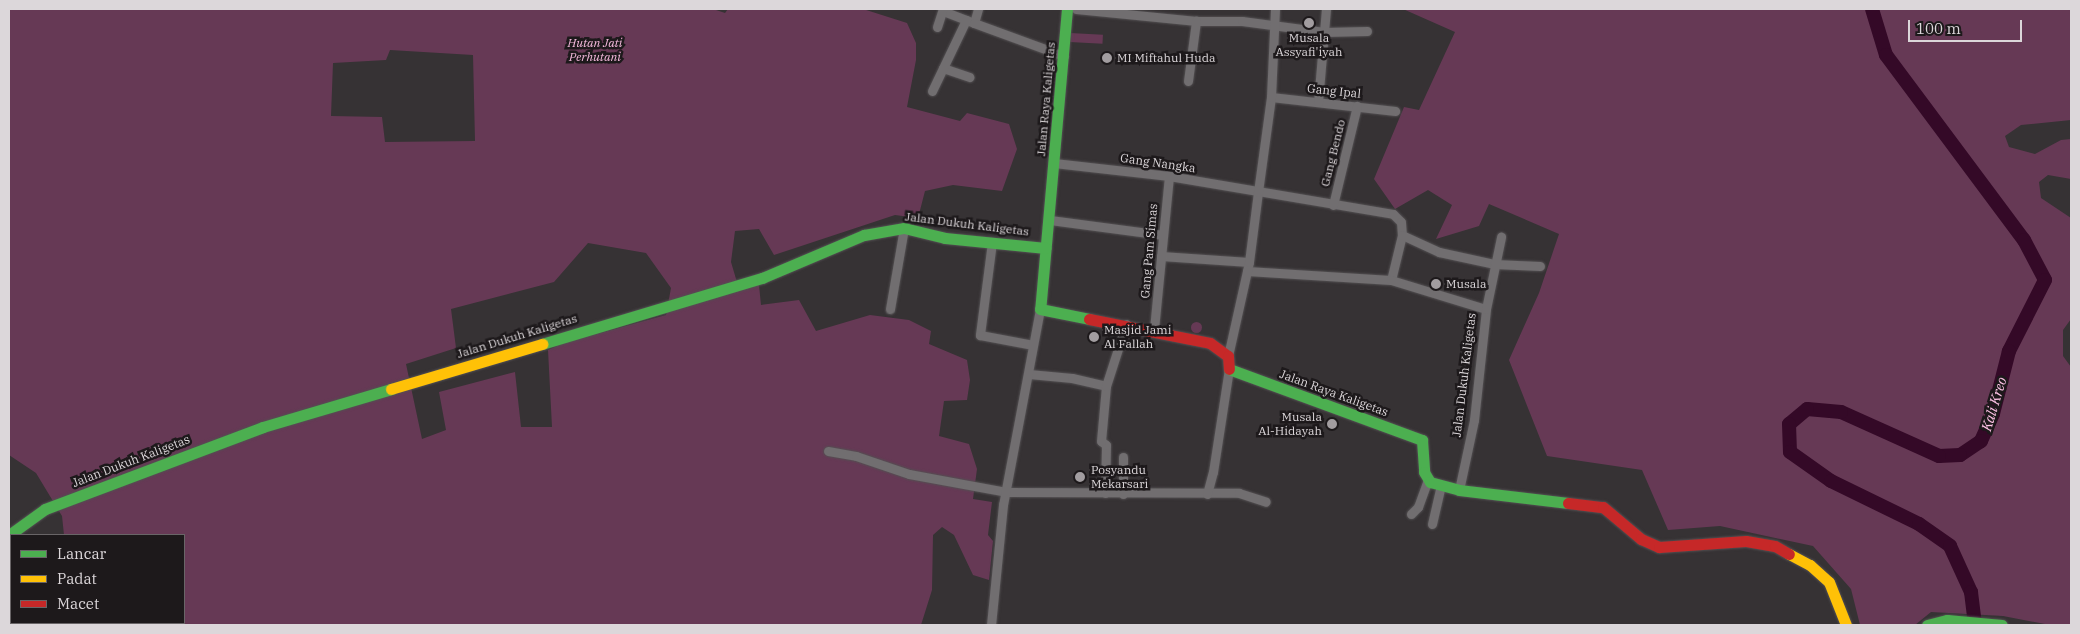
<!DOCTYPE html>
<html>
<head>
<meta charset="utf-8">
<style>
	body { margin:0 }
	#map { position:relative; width:2080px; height:634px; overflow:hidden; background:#363234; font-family:"IBM Plex Serif",serif }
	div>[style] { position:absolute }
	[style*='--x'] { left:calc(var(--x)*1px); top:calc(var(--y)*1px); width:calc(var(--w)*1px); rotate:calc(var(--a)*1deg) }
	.green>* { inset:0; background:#663955; transform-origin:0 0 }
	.round { border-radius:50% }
	.river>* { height:14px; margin:-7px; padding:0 7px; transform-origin:7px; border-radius:7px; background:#340927 }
	.roads { filter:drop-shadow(0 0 1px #535052) drop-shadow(0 0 1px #535052) }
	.street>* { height:9px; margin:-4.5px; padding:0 4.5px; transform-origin:4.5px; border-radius:4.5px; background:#716e70 }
	.fast>* { height:11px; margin:-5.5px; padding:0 5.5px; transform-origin:5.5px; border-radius:5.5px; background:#4caf50 }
	.slow>* { height:11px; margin:-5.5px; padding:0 5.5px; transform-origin:5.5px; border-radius:5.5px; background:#ffc107 }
	.jam>* { height:11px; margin:-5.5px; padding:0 5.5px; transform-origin:5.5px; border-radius:5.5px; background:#c62828 }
	.dots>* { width:14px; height:14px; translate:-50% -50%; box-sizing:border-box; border:2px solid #1d191b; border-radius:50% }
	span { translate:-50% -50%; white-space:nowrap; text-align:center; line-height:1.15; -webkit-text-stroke:5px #1d191b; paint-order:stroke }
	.poi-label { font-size:12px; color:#dcd7da }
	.left { translate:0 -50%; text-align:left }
	.right { translate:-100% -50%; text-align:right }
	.park-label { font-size:12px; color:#f4b9dc; font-style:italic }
	.street-label { font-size:12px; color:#dcd7da }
	.water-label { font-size:14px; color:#fec2e6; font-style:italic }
	.frame { position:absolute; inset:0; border:10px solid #dcd7da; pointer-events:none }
	.legend { position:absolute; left:10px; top:534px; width:175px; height:90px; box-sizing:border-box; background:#1d191b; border:1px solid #696567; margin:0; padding:6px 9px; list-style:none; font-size:15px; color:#dcd7da }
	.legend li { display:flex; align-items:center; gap:10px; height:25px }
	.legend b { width:25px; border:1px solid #696567 }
	.scale { position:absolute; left:1908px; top:20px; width:114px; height:22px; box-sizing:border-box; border:2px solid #dcd7da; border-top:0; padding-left:6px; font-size:15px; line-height:18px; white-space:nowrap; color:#dcd7da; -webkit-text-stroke:4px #1d191b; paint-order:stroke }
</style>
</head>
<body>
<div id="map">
	<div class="green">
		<div style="clip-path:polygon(evenodd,9px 9px,713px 9px,725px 13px,728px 9px,863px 9px,907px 23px,916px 43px,916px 60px,907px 107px,960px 121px,967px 113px,1009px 124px,1017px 149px,1002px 191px,953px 185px,925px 191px,918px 218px,895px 215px,774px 255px,759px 229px,735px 231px,731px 262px,739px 289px,759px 285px,761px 305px,799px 300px,816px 331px,870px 315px,909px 320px,931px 331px,929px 344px,967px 360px,970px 380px,967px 400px,944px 401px,939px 436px,969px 444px,977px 469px,973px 499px,992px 502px,988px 535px,993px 541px,989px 580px,973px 575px,954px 535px,942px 527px,933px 535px,932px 590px,921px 625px,9px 625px,11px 556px,11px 623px,184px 623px,184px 535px,64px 535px,62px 516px,36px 473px,9px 455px,9px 9px,390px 50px,473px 55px,475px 141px,385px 142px,382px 117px,331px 116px,333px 63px,386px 60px,390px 50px,9px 9px,588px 243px,646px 253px,671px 288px,666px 315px,564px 343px,548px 350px,552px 427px,521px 427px,515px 372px,439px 392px,446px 430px,422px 439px,406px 364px,456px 348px,451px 309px,554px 282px,588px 243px)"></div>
		<div style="clip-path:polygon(1403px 9px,2071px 9px,2071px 120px,2021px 125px,2005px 136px,2009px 147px,2035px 154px,2061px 140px,2071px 139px,2071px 179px,2048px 175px,2039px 182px,2041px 198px,2071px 218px,2071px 319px,2063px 330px,2063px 356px,2071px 367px,2071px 625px,2050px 625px,2003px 616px,1931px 612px,1915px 625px,1860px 625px,1851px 589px,1813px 546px,1720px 526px,1668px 530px,1642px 470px,1547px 456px,1509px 360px,1539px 293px,1559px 234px,1489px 204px,1479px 226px,1436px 239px,1452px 205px,1428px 190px,1395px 209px,1374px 179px,1404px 107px,1419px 110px,1455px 32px)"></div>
		<div style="left:1070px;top:33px;width:33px;height:9px;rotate:3deg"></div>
		<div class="round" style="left:1190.5px;top:321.5px;width:11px;height:11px"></div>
	</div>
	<div class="river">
		<div style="--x:1872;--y:9;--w:48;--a:73.1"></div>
		<div style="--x:1886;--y:55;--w:231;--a:53.3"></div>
		<div style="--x:2024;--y:240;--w:45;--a:62.3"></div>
		<div style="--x:2045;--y:280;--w:80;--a:116.9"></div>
		<div style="--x:2009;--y:351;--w:65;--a:104.3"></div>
		<div style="--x:1993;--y:414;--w:30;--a:114"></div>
		<div style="--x:1981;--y:441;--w:25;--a:146"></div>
		<div style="--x:1960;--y:455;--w:21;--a:177"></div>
		<div style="--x:1939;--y:456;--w:107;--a:-155.8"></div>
		<div style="--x:1841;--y:412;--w:34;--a:-175"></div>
		<div style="--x:1807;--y:409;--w:23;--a:140"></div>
		<div style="--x:1789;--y:424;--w:28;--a:88"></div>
		<div style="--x:1790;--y:452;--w:50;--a:35.3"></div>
		<div style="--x:1831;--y:481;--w:98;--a:26"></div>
		<div style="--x:1919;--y:524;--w:38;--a:35"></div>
		<div style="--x:1950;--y:546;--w:51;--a:65.5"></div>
		<div style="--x:1971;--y:592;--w:33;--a:83"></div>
	</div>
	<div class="roads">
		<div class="street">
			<div style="--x:1076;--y:9;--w:121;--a:5.7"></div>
			<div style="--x:1196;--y:21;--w:46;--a:0"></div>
			<div style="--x:1242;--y:21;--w:83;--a:7.6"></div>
			<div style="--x:1324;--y:32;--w:43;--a:-1.3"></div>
			<div style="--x:943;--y:11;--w:33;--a:21"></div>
			<div style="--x:974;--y:23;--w:15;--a:-74"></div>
			<div style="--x:974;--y:23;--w:96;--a:20.1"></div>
			<div style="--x:937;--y:27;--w:19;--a:-72"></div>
			<div style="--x:943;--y:68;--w:28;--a:19"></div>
			<div style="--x:1188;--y:81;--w:61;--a:-82.4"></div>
			<div style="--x:932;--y:91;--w:79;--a:-64.4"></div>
			<div style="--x:1271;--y:97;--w:125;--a:6.4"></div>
			<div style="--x:1318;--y:102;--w:93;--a:-85.1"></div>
			<div style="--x:1054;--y:163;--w:116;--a:6.4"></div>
			<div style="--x:1169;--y:176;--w:227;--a:9.6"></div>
			<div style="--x:1393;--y:214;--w:11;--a:45"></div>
			<div style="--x:1401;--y:222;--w:13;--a:86"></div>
			<div style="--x:1402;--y:235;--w:46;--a:103.7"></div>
			<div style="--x:1333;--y:205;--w:102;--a:-76.4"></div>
			<div style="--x:1050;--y:220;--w:114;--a:7.6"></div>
			<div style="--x:1402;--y:235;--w:41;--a:24.7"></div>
			<div style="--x:1439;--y:252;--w:56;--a:12.3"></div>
			<div style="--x:1494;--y:264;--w:46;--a:2.5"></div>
			<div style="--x:992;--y:242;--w:94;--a:97.4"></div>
			<div style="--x:980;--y:335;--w:54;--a:10.7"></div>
			<div style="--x:1161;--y:256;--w:88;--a:3.9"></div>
			<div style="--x:1247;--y:271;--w:144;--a:3.6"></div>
			<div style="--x:1391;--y:280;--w:99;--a:17"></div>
			<div style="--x:890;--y:309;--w:82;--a:-80.2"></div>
			<div style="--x:1154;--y:329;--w:154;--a:-84.4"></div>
			<div style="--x:1228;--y:356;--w:96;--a:-77.4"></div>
			<div style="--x:1249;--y:262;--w:71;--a:-82.7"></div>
			<div style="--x:1258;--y:192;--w:96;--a:-82.2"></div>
			<div style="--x:1271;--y:97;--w:88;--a:-87.4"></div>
			<div style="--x:1029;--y:374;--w:43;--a:5.3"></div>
			<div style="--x:1072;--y:378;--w:35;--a:13"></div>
			<div style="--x:828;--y:451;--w:28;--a:10"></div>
			<div style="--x:856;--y:456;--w:56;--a:18.8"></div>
			<div style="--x:909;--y:474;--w:100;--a:10.4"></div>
			<div style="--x:1007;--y:492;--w:232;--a:0.2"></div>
			<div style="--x:1239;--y:493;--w:28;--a:18"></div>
			<div style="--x:1123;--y:457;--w:37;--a:90"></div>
			<div style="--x:1459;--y:490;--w:72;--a:-77.9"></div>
			<div style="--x:1474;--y:420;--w:112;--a:-83.8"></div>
			<div style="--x:1486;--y:309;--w:74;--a:-78.2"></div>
			<div style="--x:1105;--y:493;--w:48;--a:-88.8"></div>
			<div style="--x:1106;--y:445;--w:6;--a:-141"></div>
			<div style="--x:1101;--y:441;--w:55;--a:-84.8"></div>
			<div style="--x:1106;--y:386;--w:65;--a:-72.1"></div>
			<div style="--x:1207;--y:494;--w:23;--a:-75"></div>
			<div style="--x:1213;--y:472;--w:104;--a:-81.2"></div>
			<div style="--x:1411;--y:514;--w:10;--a:-45"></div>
			<div style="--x:1418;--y:507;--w:29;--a:-70"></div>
			<div style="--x:1432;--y:524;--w:40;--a:-77"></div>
			<div style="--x:991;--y:625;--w:121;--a:-84.3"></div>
			<div style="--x:1003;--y:505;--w:199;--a:-79.3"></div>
		</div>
		<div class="fast">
			<div style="--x:1067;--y:9;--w:301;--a:95.1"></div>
			<div style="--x:1040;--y:309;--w:50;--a:11.5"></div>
			<div style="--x:542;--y:344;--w:230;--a:-16.7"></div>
			<div style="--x:762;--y:278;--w:111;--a:-22.9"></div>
			<div style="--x:864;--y:235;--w:41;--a:-9.9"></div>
			<div style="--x:904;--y:228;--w:42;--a:13.7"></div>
			<div style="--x:945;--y:238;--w:101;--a:5.7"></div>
			<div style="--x:1229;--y:369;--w:206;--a:20.2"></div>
			<div style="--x:1422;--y:440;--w:32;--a:86"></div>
			<div style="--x:1424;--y:472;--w:12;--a:59"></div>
			<div style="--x:1430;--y:482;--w:30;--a:15"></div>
			<div style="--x:1459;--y:490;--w:110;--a:6.8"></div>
			<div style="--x:9;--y:535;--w:44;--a:-35.8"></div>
			<div style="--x:45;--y:509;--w:233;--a:-20.6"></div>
			<div style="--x:263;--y:427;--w:134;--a:-16.5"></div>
			<div style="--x:1927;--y:625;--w:21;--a:-14"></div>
			<div style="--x:1947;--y:620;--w:55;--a:5.2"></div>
		</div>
		<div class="slow">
			<div style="--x:391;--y:389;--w:158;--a:-16.6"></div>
			<div style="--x:1789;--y:554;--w:24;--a:28"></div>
			<div style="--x:1810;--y:565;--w:25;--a:42"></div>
			<div style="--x:1829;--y:582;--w:46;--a:68.4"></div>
		</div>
		<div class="jam">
			<div style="--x:1089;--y:319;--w:123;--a:11.2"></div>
			<div style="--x:1210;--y:343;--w:22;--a:36"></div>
			<div style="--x:1228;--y:356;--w:13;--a:86"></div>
			<div style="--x:1568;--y:503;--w:35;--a:7"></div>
			<div style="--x:1603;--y:507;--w:50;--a:40.1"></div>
			<div style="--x:1641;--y:539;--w:20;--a:24"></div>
			<div style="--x:1659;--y:547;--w:87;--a:-3.9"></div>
			<div style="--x:1746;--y:541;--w:29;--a:10"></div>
			<div style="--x:1775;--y:546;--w:16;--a:30"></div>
		</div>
	</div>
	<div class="dots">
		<div style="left:1309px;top:23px;background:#a29da0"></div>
		<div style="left:1107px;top:58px;background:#a29da0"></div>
		<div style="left:1436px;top:284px;background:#a29da0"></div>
		<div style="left:1094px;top:337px;background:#a29da0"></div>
		<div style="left:1332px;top:424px;background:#a29da0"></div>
		<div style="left:1080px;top:477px;background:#a29da0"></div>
	</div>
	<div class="poi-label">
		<span style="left:1309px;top:45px">Musala<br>Assyafi'iyah</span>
		<span class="left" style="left:1117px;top:58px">MI Miftahul Huda</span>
		<span class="left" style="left:1446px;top:284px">Musala</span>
		<span class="left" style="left:1104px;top:337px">Masjid Jami<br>Al Fallah</span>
		<span class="right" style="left:1322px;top:424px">Musala<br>Al-Hidayah</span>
		<span class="left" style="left:1091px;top:477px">Posyandu<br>Mekarsari</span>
	</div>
	<div class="park-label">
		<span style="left:595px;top:50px">Hutan Jati<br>Perhutani</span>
	</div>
	<div class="street-label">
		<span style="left:1334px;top:91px;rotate:6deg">Gang Ipal</span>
		<span style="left:1046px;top:99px;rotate:-85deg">Jalan Raya Kaligetas</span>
		<span style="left:1333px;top:153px;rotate:-76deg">Gang Bendo</span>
		<span style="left:1158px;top:163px;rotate:8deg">Gang Nangka</span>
		<span style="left:967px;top:224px;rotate:7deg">Jalan Dukuh Kaligetas</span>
		<span style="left:1149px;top:251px;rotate:-85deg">Gang Pam Simas</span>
		<span style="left:517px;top:336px;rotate:-17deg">Jalan Dukuh Kaligetas</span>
		<span style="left:1464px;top:375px;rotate:-83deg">Jalan Dukuh Kaligetas</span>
		<span style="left:1334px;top:393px;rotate:20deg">Jalan Raya Kaligetas</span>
		<span style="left:131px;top:461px;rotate:-21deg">Jalan Dukuh Kaligetas</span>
	</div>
	<div class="water-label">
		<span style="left:1994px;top:404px;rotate:-73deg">Kali Kreo</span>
	</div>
	<div class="frame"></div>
	<ul class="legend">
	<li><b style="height:6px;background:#4caf50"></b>Lancar</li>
	<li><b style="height:6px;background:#ffc107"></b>Padat</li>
	<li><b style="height:6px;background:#c62828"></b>Macet</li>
	</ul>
	<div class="scale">100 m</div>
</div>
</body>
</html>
